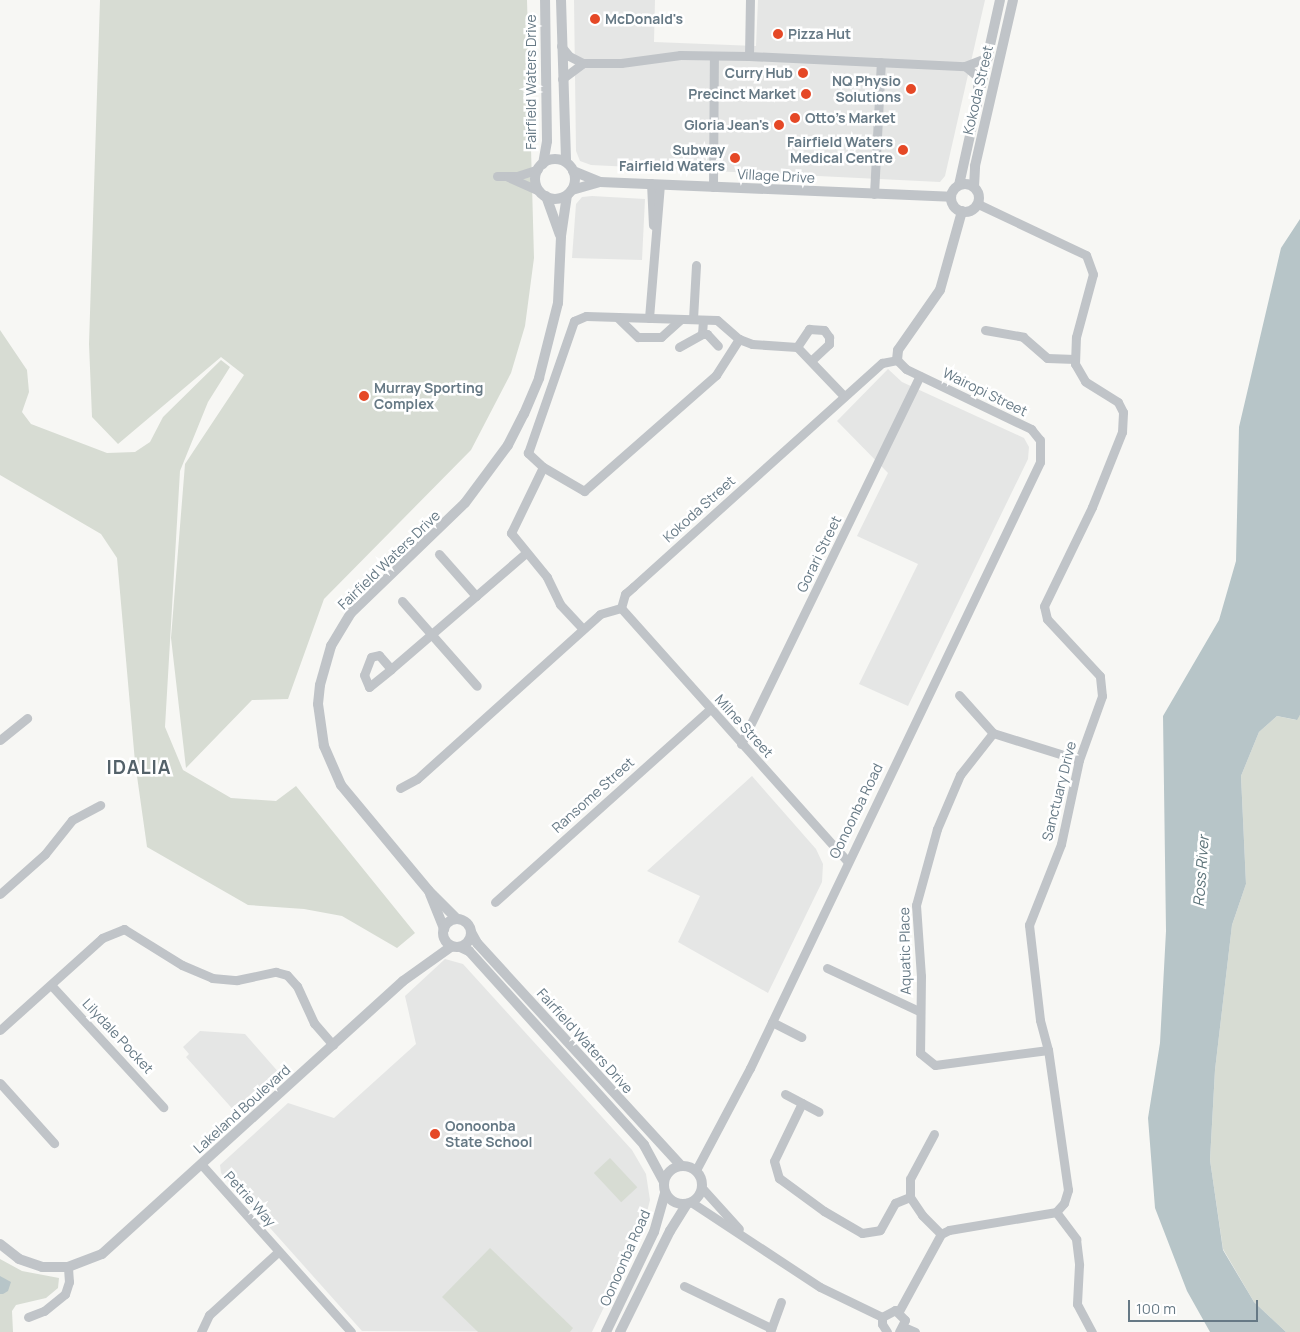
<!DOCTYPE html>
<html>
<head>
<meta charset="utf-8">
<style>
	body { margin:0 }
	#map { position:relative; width:1300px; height:1332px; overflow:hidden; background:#f7f7f4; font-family:Manrope,sans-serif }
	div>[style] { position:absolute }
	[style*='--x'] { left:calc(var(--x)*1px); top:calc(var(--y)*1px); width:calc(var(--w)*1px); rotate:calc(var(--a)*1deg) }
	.built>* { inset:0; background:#e5e6e5 }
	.green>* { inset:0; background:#d7dcd3; transform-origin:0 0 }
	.water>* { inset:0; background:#b7c5c8 }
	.minor>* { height:9px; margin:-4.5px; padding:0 4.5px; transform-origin:4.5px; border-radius:4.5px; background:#c0c4c8 }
	.tertiary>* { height:10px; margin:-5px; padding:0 5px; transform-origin:5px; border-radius:5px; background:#c0c4c8 }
	.tertiary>.ring { margin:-5px; padding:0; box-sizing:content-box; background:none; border:10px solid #c0c4c8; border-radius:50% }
	.dots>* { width:14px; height:14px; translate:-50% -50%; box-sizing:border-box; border:2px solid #fff; border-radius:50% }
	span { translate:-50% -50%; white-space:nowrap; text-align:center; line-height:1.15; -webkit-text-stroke:5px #fff; paint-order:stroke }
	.poi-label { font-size:14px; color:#667985; font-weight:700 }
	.left { translate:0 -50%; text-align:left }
	.right { translate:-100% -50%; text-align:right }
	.street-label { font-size:14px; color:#667985 }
	.water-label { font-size:15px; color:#5d747a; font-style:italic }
	.district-label { font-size:19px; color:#54626a; font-weight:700; letter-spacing:1px }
	.scale { position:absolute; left:1128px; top:1300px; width:130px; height:22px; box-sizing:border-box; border:2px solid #667985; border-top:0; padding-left:6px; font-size:15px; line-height:18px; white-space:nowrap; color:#667985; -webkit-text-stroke:4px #fff; paint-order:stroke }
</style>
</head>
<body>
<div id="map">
	<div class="built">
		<div style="clip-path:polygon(574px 0,655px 0,654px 42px,756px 46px,758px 0,985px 0,945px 176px,940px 182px,591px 165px,580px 161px,576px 151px)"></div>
		<div style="clip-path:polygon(592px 196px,645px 199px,642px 260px,572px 258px,576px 204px,582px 197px)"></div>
		<div style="clip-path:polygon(888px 369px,902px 382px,1024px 438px,1029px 447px,1028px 459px,908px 706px,859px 684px,918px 564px,857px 536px,888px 473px,837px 421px)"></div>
		<div style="clip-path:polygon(752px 776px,816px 849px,823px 864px,822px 882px,768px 993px,678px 942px,700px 896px,647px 871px)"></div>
		<div style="clip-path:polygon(445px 959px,463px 964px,632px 1150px,646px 1174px,650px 1200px,644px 1224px,592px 1332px,362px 1331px,221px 1173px,220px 1165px,288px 1103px,334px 1118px,416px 1044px,405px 996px)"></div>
		<div style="clip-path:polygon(200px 1031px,245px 1034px,281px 1075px,237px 1114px,186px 1057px,189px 1054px,183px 1047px)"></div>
	</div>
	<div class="green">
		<div style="clip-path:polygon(100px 0,527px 0,534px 258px,525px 326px,511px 373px,471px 450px,324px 599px,288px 699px,252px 700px,186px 768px,171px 638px,185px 464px,244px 375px,221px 357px,118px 444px,92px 417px,89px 344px)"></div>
		<div style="clip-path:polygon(0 330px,27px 370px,29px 392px,22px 412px,31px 424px,107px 453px,135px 452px,150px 442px,163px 417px,221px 360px,230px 367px,208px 402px,180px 471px,165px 727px,183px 770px,231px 798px,276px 801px,296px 786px,415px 933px,397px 948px,342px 916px,304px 909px,248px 905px,147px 847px,135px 762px,117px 558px,101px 534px,0 475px)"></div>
		<div style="clip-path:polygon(1300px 715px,1300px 1332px,1286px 1332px,1254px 1302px,1223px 1249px,1210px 1160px,1215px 1070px,1232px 925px,1246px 884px,1241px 776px,1259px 732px,1277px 716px,1296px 720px)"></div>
		<div style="left:610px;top:1158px;width:40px;height:22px;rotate:47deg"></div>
		<div style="clip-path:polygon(490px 1248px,573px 1328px,570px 1332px,478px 1332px,442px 1297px)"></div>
		<div style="clip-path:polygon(0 1259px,22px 1271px,59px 1278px,58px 1288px,46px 1298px,16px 1305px,12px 1311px,13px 1332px,0 1332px)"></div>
	</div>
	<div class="water">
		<div style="clip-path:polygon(1300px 219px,1300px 715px,1297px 720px,1277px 716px,1259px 732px,1241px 776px,1246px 884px,1232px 925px,1215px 1070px,1210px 1160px,1223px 1250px,1254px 1302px,1286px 1332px,1210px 1332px,1187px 1291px,1155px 1208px,1148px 1118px,1160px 1043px,1166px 931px,1163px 716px,1219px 620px,1236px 561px,1239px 427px,1281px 248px)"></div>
		<div style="clip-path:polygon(0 1276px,11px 1282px,8px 1291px,3px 1294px,0 1294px)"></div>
	</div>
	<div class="minor">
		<div style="--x:561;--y:46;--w:13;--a:51"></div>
		<div style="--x:569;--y:56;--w:16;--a:27"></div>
		<div style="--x:583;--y:63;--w:38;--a:0"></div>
		<div style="--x:621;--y:63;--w:60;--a:-7.7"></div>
		<div style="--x:680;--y:55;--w:69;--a:0.8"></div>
		<div style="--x:749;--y:56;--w:216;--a:2.7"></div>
		<div style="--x:965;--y:66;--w:25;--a:-21"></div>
		<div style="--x:749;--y:56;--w:56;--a:-89"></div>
		<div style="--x:965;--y:66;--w:16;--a:40"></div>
		<div style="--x:977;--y:76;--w:14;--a:90"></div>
		<div style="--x:562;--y:79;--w:26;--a:-37"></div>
		<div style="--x:497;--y:176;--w:20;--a:0"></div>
		<div style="--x:517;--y:176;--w:22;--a:-18"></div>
		<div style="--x:508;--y:177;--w:34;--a:24"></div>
		<div style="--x:651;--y:183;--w:42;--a:87.3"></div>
		<div style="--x:713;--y:187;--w:131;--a:-89.6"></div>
		<div style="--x:874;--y:194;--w:132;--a:-87"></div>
		<div style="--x:617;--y:317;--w:29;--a:44"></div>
		<div style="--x:638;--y:337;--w:23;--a:0"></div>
		<div style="--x:661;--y:337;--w:27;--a:-42"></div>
		<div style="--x:649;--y:318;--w:134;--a:-85.3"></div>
		<div style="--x:693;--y:319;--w:54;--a:-86.8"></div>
		<div style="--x:703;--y:320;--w:14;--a:94"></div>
		<div style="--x:702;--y:334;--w:5;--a:0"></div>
		<div style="--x:707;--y:334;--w:16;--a:47"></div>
		<div style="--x:985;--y:330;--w:39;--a:10"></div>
		<div style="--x:1023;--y:337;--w:32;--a:41"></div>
		<div style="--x:1047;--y:358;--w:28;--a:2"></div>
		<div style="--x:679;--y:347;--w:26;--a:-29"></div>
		<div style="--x:797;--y:347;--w:22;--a:-56"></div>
		<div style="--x:809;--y:329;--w:15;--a:4"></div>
		<div style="--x:824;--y:330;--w:9;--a:54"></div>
		<div style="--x:829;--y:337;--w:7;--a:90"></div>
		<div style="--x:829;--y:344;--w:23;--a:137"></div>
		<div style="--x:543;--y:467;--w:48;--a:30.3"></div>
		<div style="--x:584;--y:491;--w:176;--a:-41.3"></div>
		<div style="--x:716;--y:375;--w:43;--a:-57.4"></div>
		<div style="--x:439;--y:554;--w:56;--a:48.6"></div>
		<div style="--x:402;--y:601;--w:113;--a:48.6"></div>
		<div style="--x:621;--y:608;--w:15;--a:-74"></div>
		<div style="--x:625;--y:594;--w:11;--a:-41"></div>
		<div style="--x:633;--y:587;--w:335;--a:-42"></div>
		<div style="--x:882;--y:363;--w:15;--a:-11"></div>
		<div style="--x:897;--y:360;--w:13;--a:45"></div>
		<div style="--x:906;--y:369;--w:139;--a:25.6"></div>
		<div style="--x:1031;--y:429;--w:14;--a:51"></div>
		<div style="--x:1040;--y:440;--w:22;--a:90"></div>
		<div style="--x:1040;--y:462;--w:672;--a:115.57"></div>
		<div style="--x:750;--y:1068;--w:115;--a:117.9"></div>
		<div style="--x:621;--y:608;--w:339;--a:48.2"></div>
		<div style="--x:583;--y:629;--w:34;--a:-133"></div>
		<div style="--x:560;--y:604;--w:30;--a:-116"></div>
		<div style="--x:547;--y:577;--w:57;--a:-129.3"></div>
		<div style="--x:511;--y:533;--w:73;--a:-64.1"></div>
		<div style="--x:543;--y:467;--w:21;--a:-137"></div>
		<div style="--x:528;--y:453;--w:140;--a:-70.8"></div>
		<div style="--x:574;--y:321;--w:13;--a:-23"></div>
		<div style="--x:586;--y:316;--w:131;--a:1.7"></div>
		<div style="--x:717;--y:320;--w:29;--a:41"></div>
		<div style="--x:739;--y:339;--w:14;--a:21"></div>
		<div style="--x:752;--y:344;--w:45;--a:3.8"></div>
		<div style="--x:797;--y:347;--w:68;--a:46.2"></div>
		<div style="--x:391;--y:669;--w:18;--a:-131"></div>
		<div style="--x:379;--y:655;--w:8;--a:166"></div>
		<div style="--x:371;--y:657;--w:19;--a:111"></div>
		<div style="--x:364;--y:675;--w:13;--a:67"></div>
		<div style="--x:369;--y:687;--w:28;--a:-39"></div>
		<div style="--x:391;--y:669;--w:178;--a:-40.7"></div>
		<div style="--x:959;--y:695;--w:51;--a:48.2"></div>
		<div style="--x:993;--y:733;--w:90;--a:17.4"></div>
		<div style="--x:993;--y:733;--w:53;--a:128.2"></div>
		<div style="--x:960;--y:775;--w:59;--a:113.1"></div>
		<div style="--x:937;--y:829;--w:79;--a:105.4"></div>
		<div style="--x:916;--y:905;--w:71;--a:86"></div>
		<div style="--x:921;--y:976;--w:77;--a:90.7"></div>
		<div style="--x:920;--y:1053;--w:19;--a:39"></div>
		<div style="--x:935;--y:1065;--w:114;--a:-7.6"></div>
		<div style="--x:0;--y:740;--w:35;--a:-39"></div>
		<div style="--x:741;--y:744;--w:409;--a:-64.1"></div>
		<div style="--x:400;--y:788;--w:19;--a:-28"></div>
		<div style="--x:417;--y:779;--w:246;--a:-42"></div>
		<div style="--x:600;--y:614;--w:22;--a:-16"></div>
		<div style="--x:0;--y:894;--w:60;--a:-41.6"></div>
		<div style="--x:45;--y:854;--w:43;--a:-51.5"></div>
		<div style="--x:72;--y:820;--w:32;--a:-28"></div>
		<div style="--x:495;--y:902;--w:289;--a:-41.9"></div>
		<div style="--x:827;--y:968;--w:102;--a:25.1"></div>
		<div style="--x:51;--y:985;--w:166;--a:47.4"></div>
		<div style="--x:772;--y:1022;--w:33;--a:27"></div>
		<div style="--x:0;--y:1030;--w:137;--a:-42"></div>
		<div style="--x:102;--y:938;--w:24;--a:-22"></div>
		<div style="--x:124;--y:929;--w:68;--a:31.8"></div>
		<div style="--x:182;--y:965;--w:33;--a:23"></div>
		<div style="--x:212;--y:978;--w:25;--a:5"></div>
		<div style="--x:237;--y:980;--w:40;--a:-12"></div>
		<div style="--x:276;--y:972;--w:11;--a:15"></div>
		<div style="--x:287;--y:975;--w:15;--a:48"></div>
		<div style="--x:297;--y:986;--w:41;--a:65.3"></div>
		<div style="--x:314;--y:1023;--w:29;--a:49"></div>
		<div style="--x:0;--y:1083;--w:81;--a:48"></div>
		<div style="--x:785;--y:1094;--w:38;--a:28"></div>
		<div style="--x:802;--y:1103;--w:64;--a:115.8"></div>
		<div style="--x:774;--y:1161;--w:18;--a:74"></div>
		<div style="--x:779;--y:1178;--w:56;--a:36.3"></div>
		<div style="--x:824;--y:1211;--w:44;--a:30.1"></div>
		<div style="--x:862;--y:1233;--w:18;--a:-9"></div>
		<div style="--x:880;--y:1230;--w:31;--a:-61"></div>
		<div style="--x:895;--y:1203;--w:16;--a:-22"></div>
		<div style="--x:934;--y:1134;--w:51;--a:118.1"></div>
		<div style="--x:910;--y:1179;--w:18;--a:90"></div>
		<div style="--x:910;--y:1197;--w:22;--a:56"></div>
		<div style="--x:922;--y:1215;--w:27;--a:45"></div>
		<div style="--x:201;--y:1164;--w:225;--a:48.2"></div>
		<div style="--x:702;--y:1188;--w:55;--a:47.9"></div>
		<div style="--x:691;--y:1202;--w:154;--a:33.4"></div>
		<div style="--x:820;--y:1287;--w:69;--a:25.8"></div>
		<div style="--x:1056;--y:1212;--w:34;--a:53"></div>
		<div style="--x:1076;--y:1239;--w:26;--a:83"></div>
		<div style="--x:1079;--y:1265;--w:39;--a:93"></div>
		<div style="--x:1077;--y:1304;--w:32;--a:62"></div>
		<div style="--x:684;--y:1286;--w:97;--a:25.8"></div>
		<div style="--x:899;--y:1311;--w:88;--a:-61.4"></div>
		<div style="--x:941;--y:1234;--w:9;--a:-27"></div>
		<div style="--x:949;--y:1230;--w:109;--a:-9.5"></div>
		<div style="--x:1056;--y:1212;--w:12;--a:-48"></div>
		<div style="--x:1064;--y:1203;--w:14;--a:-73"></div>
		<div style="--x:1068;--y:1190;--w:141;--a:-98.1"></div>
		<div style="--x:1048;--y:1050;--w:31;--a:-105"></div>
		<div style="--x:1040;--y:1020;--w:96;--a:-96.6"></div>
		<div style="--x:1029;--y:925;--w:87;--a:-68.4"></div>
		<div style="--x:1061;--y:844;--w:86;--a:-77.9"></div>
		<div style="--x:1079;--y:760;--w:68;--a:-70.2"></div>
		<div style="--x:1102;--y:696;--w:20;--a:-96"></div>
		<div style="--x:1100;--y:676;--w:78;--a:-132.9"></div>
		<div style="--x:1047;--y:619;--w:13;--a:-103"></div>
		<div style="--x:1044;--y:606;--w:110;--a:-64.1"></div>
		<div style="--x:1092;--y:507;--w:81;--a:-68.2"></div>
		<div style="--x:1122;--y:432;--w:20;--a:-87"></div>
		<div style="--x:1123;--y:412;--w:11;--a:-117"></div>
		<div style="--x:1118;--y:402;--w:39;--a:-148"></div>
		<div style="--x:1085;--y:381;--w:20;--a:-120"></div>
		<div style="--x:1075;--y:364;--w:27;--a:-88"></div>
		<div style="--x:1076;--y:337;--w:65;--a:-74.9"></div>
		<div style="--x:1093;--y:274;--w:20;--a:-110"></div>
		<div style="--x:1086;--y:255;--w:119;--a:-154.7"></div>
		<div style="--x:28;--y:1317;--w:17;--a:-21"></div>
		<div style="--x:44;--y:1311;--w:27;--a:-39"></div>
		<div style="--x:65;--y:1294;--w:13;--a:-72"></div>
		<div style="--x:69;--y:1282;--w:15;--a:-94"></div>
		<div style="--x:904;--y:1327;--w:12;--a:24"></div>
		<div style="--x:201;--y:1332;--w:19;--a:-65"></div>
		<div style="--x:209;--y:1315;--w:93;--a:-42.4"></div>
		<div style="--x:770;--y:1332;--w:32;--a:-70"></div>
		<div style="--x:887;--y:1332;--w:9;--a:-122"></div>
		<div style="--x:882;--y:1324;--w:7;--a:-90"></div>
		<div style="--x:882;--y:1317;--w:15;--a:-28"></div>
		<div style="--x:895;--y:1310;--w:14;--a:45"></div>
		<div style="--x:905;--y:1320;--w:13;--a:117"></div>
	</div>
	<div class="tertiary">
		<div style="--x:561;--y:0;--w:162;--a:88.2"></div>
		<div class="ring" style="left:535px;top:159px;width:30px;height:30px"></div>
		<div style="--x:543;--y:164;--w:23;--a:-80"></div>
		<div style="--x:547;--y:141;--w:141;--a:-90.8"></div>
		<div style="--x:573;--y:171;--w:29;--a:22"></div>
		<div class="ring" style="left:951px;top:184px;width:18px;height:18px"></div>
		<div style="--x:959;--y:185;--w:189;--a:-77.5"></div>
		<div style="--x:974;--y:187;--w:21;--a:-87"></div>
		<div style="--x:975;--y:166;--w:170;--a:-77.1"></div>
		<div style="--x:572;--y:190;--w:29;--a:-16"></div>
		<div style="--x:600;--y:182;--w:351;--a:2.4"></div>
		<div style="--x:546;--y:196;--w:41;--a:70.3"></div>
		<div style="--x:897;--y:360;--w:10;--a:-84"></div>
		<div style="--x:898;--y:350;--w:73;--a:-55"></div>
		<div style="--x:940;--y:290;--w:82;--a:-74.4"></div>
		<div style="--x:430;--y:894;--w:38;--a:68"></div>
		<div style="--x:457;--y:919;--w:40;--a:-135"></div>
		<div style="--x:429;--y:891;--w:138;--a:-129.7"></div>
		<div style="--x:341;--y:785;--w:43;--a:-113.6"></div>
		<div style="--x:324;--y:746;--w:42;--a:-98.1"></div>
		<div style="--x:318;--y:704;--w:19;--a:-84"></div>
		<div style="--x:320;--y:685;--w:41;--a:-74.2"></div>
		<div style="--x:331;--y:646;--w:39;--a:-59"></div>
		<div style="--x:351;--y:613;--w:158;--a:-44"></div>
		<div style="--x:465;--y:503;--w:72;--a:-53.4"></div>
		<div style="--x:508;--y:445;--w:35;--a:-63"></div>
		<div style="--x:524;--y:414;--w:39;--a:-67"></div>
		<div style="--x:539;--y:378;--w:77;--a:-75.8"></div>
		<div style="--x:558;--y:303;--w:67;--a:-87.4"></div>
		<div style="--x:561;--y:236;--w:41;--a:-81.7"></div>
		<div class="ring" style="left:443px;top:919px;width:18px;height:18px"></div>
		<div style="--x:471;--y:932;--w:13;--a:61"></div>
		<div style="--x:477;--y:943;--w:302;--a:47.5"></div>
		<div style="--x:460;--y:947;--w:10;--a:24"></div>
		<div style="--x:469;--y:951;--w:261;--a:47.9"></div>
		<div style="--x:644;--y:1145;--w:42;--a:61.6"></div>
		<div class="ring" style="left:664px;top:1166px;width:28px;height:28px"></div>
		<div style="--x:0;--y:1244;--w:24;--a:38"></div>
		<div style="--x:19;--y:1259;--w:24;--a:19"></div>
		<div style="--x:42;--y:1267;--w:26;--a:0"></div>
		<div style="--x:68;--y:1267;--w:36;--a:-21"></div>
		<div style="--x:102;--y:1254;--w:406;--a:-42.2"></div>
		<div style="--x:403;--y:981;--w:60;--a:-35.5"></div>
		<div style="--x:606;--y:1332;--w:111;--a:-64.4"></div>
		<div style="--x:654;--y:1232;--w:41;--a:-74.2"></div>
		<div style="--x:620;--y:1332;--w:113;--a:-63.7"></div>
		<div style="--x:670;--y:1231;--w:32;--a:-58"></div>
	</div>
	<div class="dots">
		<div style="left:595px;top:19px;background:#e54826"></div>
		<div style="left:778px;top:34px;background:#e54826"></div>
		<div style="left:803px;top:73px;background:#e54826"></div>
		<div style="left:911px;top:89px;background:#e54826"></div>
		<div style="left:806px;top:94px;background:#e54826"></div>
		<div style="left:795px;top:118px;background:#e54826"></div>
		<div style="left:779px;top:125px;background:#e54826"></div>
		<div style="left:903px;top:150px;background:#e54826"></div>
		<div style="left:735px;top:158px;background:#e54826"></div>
		<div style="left:364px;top:396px;background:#e54826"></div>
		<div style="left:435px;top:1134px;background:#e54826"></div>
	</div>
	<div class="poi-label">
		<span class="left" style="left:605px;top:19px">McDonald's</span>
		<span class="left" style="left:788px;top:34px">Pizza Hut</span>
		<span class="right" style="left:793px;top:73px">Curry Hub</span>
		<span class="right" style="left:901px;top:89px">NQ Physio<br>Solutions</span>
		<span class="right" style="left:796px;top:94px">Precinct Market</span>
		<span class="left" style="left:805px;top:118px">Otto’s Market</span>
		<span class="right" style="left:769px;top:125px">Gloria Jean's</span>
		<span class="right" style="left:893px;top:150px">Fairfield Waters<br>Medical Centre</span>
		<span class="right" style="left:725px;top:158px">Subway<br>Fairfield Waters</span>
		<span class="left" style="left:374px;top:396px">Murray Sporting<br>Complex</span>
		<span class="left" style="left:445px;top:1134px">Oonoonba<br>State School</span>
	</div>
	<div class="street-label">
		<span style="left:531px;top:82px;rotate:-90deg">Fairfield Waters Drive</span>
		<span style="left:978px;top:90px;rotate:-77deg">Kokoda Street</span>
		<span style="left:776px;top:176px;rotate:3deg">Village Drive</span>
		<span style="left:985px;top:392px;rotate:26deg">Wairopi Street</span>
		<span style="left:699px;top:509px;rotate:-42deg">Kokoda Street</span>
		<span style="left:819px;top:554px;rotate:-64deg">Gorari Street</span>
		<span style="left:389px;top:560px;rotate:-44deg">Fairfield Waters Drive</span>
		<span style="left:744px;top:726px;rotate:48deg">Milne Street</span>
		<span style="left:1059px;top:791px;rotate:-76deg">Sanctuary Drive</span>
		<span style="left:593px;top:795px;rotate:-42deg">Ransome Street</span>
		<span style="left:856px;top:811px;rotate:-64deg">Oonoonba Road</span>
		<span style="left:905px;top:951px;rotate:-91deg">Aquatic Place</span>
		<span style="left:118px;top:1036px;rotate:47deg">Lilydale Pocket</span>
		<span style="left:585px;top:1041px;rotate:48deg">Fairfield Waters Drive</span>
		<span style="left:242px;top:1109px;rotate:-42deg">Lakeland Boulevard</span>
		<span style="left:250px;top:1199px;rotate:48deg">Petrie Way</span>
		<span style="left:625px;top:1258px;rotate:-66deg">Oonoonba Road</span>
	</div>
	<div class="water-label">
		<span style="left:1201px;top:871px;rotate:-86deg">Ross River</span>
	</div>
	<div class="district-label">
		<span style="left:139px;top:768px">IDALIA</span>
	</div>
	<div class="scale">100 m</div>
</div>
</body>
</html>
